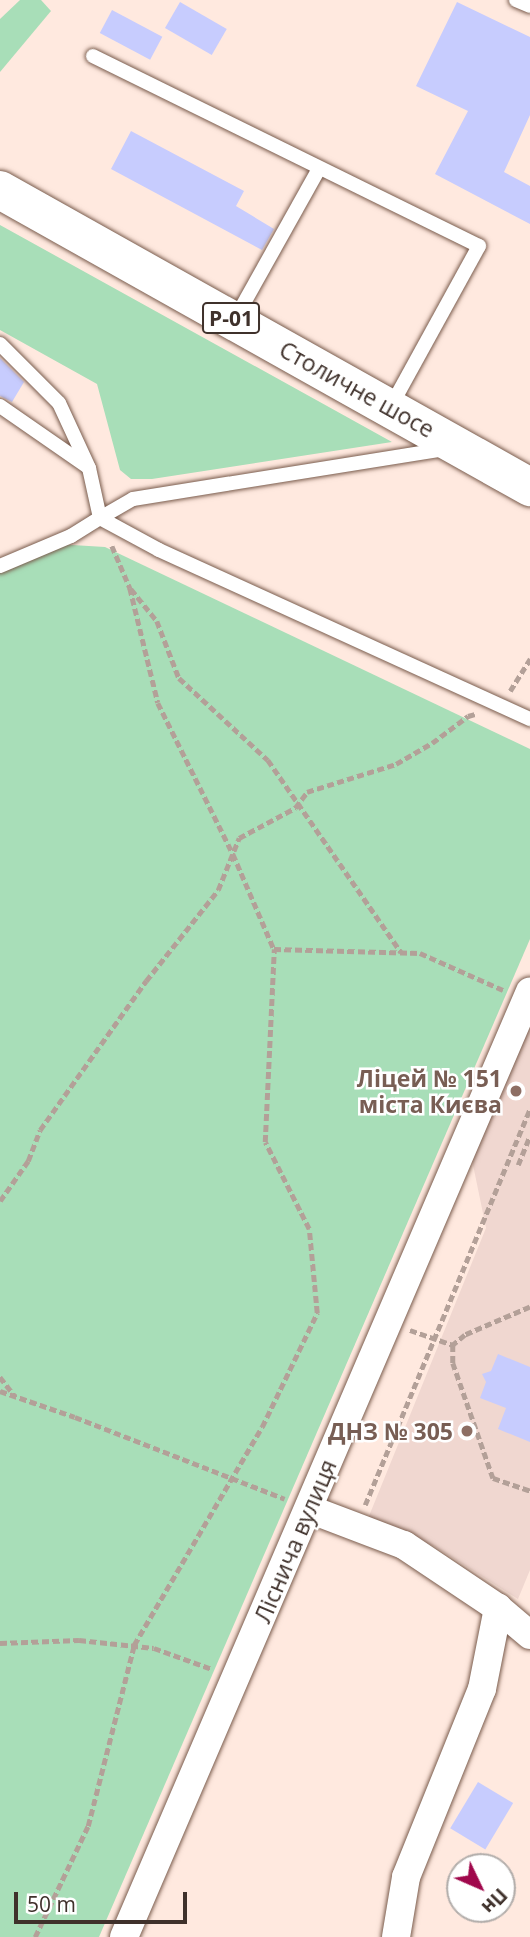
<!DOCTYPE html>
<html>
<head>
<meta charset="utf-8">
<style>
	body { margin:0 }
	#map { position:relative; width:530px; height:1937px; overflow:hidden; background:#ffe9df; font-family:"Open Sans",sans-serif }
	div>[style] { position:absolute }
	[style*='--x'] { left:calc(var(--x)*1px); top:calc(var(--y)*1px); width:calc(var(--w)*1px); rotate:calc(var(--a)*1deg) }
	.education>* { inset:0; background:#f0d7d0 }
	.green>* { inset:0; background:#a8deb8 }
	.building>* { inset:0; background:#c7ccfe; transform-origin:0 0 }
	.path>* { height:4.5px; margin-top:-2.25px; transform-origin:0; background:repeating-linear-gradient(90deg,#b3a098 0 7px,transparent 0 10.5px) }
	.roads { filter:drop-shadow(0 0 2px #7a5c4d) drop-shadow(0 0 2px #7a5c4d) }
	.service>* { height:14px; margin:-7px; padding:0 7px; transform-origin:7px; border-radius:7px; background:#fff }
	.minor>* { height:28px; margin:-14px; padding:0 14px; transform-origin:14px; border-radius:14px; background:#fff }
	.primary>* { height:38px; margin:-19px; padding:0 19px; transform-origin:19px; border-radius:19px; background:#fff }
	.dots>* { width:19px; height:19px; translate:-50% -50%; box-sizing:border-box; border:4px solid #fff; border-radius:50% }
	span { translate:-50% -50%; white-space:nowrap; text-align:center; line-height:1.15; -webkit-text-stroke:5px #fff; paint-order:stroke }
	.shield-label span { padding:2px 5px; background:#fff; border:2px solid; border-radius:5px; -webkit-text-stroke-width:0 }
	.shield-label { font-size:21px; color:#3f312b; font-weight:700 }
	.street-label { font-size:23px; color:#3f312b }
	.education-label { font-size:23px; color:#785e54; font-weight:700 }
	.right { translate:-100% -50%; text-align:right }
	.north { position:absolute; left:446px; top:1853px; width:70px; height:70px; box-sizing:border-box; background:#fff; border:2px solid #b2adaa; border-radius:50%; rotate:134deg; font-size:19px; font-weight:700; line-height:28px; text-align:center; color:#3f312b }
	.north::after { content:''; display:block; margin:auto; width:24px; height:32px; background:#a0084c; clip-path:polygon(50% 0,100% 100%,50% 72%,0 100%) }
	.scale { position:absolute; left:14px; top:1892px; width:173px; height:32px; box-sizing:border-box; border:4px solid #3f312b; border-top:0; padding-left:9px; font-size:21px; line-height:24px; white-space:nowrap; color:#3f312b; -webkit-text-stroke:5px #fff; paint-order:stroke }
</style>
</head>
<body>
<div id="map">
	<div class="education">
		<div style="clip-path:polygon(530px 1023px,530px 1570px,518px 1599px,434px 1546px,367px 1521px,486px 1228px,472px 1160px)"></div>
	</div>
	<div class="green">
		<div style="clip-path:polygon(20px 0,41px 0,51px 11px,0 72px,0 19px)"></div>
		<div style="clip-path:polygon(0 225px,392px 442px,152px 479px,131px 479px,120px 470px,97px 384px,0 330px)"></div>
		<div style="clip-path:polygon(56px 544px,105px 547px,530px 749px,530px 939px,99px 1937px,0 1937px,0 568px)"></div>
	</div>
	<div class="building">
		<div style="left:180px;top:2px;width:54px;height:30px;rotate:30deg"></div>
		<div style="clip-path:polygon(457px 2px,530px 37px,530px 115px,504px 172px,530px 186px,530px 224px,435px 174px,468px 111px,416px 86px)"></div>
		<div style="left:112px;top:10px;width:57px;height:26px;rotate:28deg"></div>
		<div style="clip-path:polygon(131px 131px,244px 191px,236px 206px,274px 229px,262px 250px,111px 169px)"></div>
		<div style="clip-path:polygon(0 358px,24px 382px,12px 402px,0 396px)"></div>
		<div style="clip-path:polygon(498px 1354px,530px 1367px,530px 1442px,498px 1429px,506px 1408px,480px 1398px,486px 1382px,482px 1374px,491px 1371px)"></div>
		<div style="left:478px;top:1782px;width:41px;height:54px;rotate:31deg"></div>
	</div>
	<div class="path">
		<div style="--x:112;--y:546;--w:46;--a:66.8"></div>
		<div style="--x:130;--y:588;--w:118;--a:76.3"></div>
		<div style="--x:158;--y:703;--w:169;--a:63.6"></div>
		<div style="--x:233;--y:854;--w:103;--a:66.7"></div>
		<div style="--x:131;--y:589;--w:41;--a:50.9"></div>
		<div style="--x:157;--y:621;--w:61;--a:68.9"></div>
		<div style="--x:179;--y:678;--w:121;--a:42.7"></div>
		<div style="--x:268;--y:760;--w:234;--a:55.3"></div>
		<div style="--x:510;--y:691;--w:38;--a:-58"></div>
		<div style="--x:518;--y:1165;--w:31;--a:-68"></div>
		<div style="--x:0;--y:1201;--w:49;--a:-55"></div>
		<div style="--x:28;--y:1161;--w:33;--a:-69"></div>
		<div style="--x:40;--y:1130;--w:183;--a:-54.6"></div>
		<div style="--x:146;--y:981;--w:116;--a:-51.6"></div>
		<div style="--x:218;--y:890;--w:56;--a:-68"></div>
		<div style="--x:239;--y:838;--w:64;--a:-28.2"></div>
		<div style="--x:295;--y:808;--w:20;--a:-53"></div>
		<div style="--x:307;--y:792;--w:93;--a:-17.5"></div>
		<div style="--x:396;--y:764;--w:42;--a:-30.3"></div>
		<div style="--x:432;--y:743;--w:45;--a:-36.9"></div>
		<div style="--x:468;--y:716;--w:7;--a:-16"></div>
		<div style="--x:530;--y:1307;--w:71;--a:156.7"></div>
		<div style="--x:465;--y:1335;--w:16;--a:140"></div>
		<div style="--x:453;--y:1345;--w:18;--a:90"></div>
		<div style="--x:453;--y:1363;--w:122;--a:70.8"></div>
		<div style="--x:493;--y:1478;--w:39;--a:19"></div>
		<div style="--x:410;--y:1330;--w:46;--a:19.2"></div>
		<div style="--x:0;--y:1377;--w:24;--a:52"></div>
		<div style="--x:0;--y:1391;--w:79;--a:19.1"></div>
		<div style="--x:75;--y:1417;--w:225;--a:21.3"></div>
		<div style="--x:365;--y:1505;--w:430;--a:-67.4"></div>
		<div style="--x:0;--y:1643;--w:79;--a:-2.2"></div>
		<div style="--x:79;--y:1640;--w:75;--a:6.1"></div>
		<div style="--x:154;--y:1648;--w:62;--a:19.9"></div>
		<div style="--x:35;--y:1937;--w:123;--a:-64.5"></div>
		<div style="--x:88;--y:1826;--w:187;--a:-75.7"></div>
		<div style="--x:134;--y:1645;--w:253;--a:-59.6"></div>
		<div style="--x:262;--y:1427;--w:127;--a:-64.2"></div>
		<div style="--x:317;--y:1313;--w:84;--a:-95.4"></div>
		<div style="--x:309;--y:1229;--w:97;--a:-116.8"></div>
		<div style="--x:265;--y:1142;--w:193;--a:-87.3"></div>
		<div style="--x:274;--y:949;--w:146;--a:1.6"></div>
		<div style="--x:420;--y:953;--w:91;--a:24"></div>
	</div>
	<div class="roads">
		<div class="service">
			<div style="--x:516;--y:0;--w:15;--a:23"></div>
			<div style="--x:93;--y:56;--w:430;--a:26.2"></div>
			<div style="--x:479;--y:246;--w:183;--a:118.8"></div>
			<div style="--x:235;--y:319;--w:172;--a:-60.8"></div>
			<div style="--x:0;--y:344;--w:83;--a:45"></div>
			<div style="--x:59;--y:403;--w:72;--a:65.2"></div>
			<div style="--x:89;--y:468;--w:51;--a:77.6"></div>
			<div style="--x:100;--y:518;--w:38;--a:-30"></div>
			<div style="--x:133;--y:499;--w:317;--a:-9.1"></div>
			<div style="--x:0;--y:406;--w:107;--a:34.7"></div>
			<div style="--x:0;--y:566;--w:77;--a:-22.9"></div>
			<div style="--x:71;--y:536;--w:34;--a:-32"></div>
			<div style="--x:100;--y:518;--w:67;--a:28.5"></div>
			<div style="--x:159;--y:550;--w:408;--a:24.5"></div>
		</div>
		<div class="minor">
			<div style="--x:309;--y:1509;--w:102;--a:20.8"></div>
			<div style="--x:404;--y:1545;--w:113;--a:33.8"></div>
			<div style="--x:498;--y:1608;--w:42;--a:40.2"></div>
			<div style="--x:124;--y:1937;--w:1029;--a:-66.77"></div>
			<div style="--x:396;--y:1937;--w:61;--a:-80.5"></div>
			<div style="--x:406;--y:1877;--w:203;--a:-68"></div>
			<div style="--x:482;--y:1689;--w:83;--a:-78.8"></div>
		</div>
		<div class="primary">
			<div style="--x:0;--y:190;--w:608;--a:29.27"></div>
		</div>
	</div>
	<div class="dots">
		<div style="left:516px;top:1091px;background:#8d6e63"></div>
		<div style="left:467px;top:1431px;background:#8d6e63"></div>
	</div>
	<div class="shield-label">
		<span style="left:231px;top:318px">Р-01</span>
	</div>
	<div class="street-label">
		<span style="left:357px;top:389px;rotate:29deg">Столичне шосе</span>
		<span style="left:295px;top:1541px;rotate:-67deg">Ліснича вулиця</span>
	</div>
	<div class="education-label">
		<span class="right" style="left:502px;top:1091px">Ліцей № 151<br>міста Києва</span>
		<span class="right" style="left:453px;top:1431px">ДНЗ № 305</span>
	</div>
	<div class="north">Пн</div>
	<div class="scale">50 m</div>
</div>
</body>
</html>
